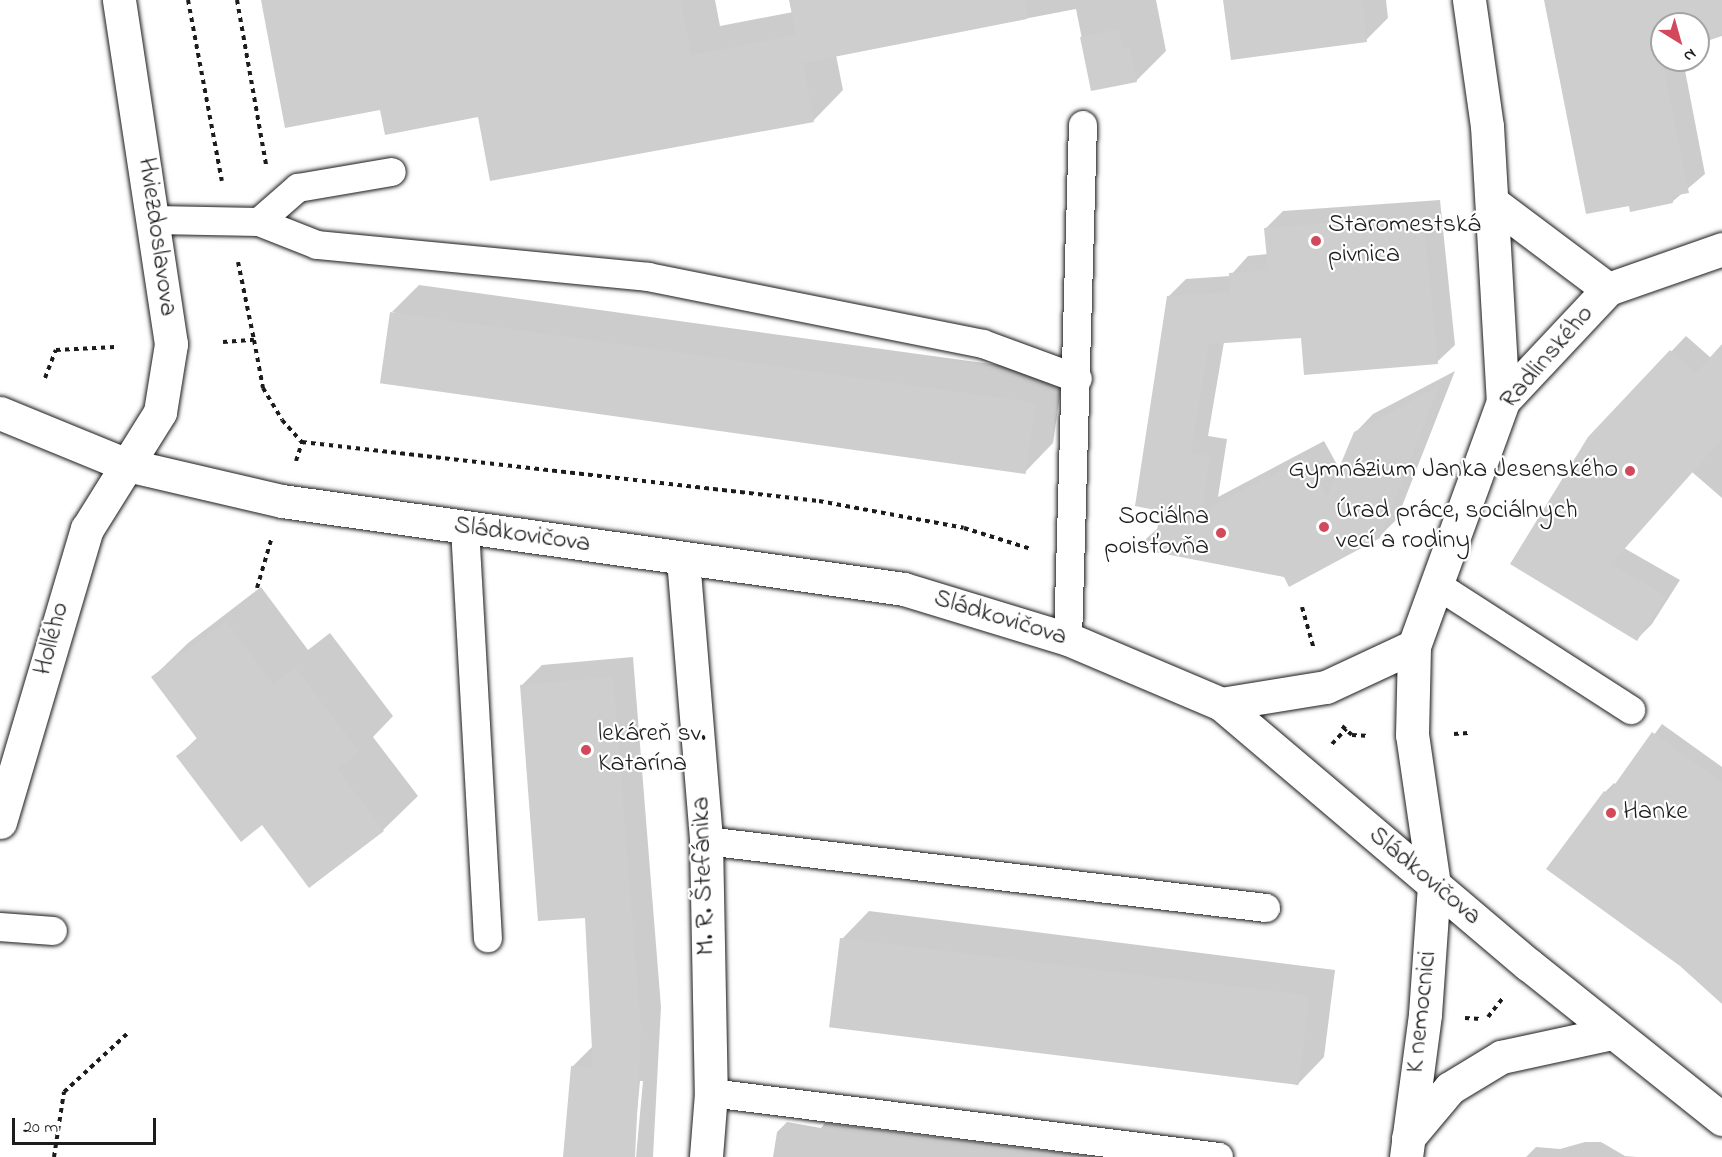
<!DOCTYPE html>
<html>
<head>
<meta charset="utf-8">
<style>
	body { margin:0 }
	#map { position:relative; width:1722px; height:1157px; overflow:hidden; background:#fff; font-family:"Indie Flower",sans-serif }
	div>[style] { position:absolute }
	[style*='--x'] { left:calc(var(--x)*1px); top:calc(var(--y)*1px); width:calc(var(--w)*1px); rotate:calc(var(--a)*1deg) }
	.shadow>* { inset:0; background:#0003 }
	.building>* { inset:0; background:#cecece; transform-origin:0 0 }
	.path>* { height:4px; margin-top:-2px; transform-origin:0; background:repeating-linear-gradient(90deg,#1c1c1c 0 4.5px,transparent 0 9px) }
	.roads { filter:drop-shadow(0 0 2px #1c1c1c) drop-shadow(0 0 2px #1c1c1c) }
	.lane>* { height:28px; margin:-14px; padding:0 14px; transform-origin:14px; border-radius:14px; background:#fff }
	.street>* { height:33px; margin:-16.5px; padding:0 16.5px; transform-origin:16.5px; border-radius:16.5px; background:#fff }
	.dots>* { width:16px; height:16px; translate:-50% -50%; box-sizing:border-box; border:3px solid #fff; border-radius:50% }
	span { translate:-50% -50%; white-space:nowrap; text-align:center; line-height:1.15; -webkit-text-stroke:4.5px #fff; paint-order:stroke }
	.poi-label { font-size:26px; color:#1c1c1c }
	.left { translate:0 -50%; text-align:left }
	.right { translate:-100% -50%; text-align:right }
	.street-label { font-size:26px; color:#1c1c1c }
	.north { position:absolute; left:1650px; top:12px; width:60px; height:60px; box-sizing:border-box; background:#fff; border:2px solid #a4a4a4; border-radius:50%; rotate:143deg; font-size:16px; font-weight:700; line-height:24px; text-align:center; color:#1c1c1c }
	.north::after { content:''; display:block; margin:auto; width:21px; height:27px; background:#d1495b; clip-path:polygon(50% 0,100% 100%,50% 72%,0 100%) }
	.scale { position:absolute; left:12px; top:1118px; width:144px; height:27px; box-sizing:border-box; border:3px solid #1c1c1c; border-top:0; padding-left:8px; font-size:18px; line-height:21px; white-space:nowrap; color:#1c1c1c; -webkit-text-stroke:4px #fff; paint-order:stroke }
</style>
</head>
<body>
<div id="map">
	<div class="shadow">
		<div style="clip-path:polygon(263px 0,715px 0,720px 26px,793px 12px,790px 0,1156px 0,1166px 51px,1136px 81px,1092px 89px,1076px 9px,836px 55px,843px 90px,814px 120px,480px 115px,381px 108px)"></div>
		<div style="clip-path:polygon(1225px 0,1386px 0,1388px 18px,1366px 40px)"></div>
		<div style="clip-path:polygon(1545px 0,1722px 0,1722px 35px,1698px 43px,1698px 24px,1662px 24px,1662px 60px,1683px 60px,1705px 174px,1672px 202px)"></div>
		<div style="clip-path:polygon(1440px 200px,1455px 345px,1437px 362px,1302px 336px,1224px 342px,1208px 436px,1227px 439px,1218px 497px,1324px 441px,1340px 470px,1355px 433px,1373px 414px,1455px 371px,1397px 519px,1379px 537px,1285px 576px,1137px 547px,1158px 528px,1161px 510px,1168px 297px,1186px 279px,1230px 276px,1248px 256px,1268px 254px,1265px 229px,1283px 211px)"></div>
		<div style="clip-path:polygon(419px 285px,1063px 374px,1053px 443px,1026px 471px,392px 312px)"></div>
		<div style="clip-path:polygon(1686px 336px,1711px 358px,1722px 347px,1722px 498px,1692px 472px,1624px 548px,1680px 580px,1652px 624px,1637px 639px,1512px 563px,1589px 438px)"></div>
		<div style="clip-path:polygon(261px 587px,308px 650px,330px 633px,393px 716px,373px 737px,418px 796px,383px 830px,262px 823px,178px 756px,198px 737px,153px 677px,188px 643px)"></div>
		<div style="clip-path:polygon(633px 657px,661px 1007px,653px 1157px,636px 1157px,643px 1081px,640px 1081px,633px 1157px,565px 1157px,573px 1066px,593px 1046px,586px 916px,522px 685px,542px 665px)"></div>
		<div style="clip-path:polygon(1662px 724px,1722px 767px,1722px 1002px,1681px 964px,1548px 869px,1605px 792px,1614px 783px,1617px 785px)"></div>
		<div style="clip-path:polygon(869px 911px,1335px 970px,1324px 1057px,1297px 1085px,842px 939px)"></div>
		<div style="clip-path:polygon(787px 1122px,821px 1128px,825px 1123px,1097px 1157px,773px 1157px,777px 1132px)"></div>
		<div style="clip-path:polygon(1585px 1142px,1601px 1142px,1625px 1156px,1637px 1157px,1526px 1157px,1536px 1147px,1560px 1149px)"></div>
	</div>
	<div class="building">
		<div style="clip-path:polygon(261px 0,680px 0,691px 55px,796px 35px,789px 0,1026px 0,1027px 19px,803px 63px,814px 122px,490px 181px,478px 117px,385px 135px,380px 110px,285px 128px)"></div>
		<div style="clip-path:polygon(1223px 0,1362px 0,1367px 42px,1231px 60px)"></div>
		<div style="clip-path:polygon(1544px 0,1722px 0,1722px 36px,1698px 44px,1698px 24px,1662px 24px,1662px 60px,1689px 193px,1672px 196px,1673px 203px,1630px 212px,1629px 206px,1586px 214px)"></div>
		<div style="clip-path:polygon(1118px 29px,1122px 49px,1130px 47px,1137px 82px,1091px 91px,1080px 37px)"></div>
		<div style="clip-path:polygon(1423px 216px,1438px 364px,1304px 375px,1301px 338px,1209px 344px,1191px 453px,1210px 456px,1202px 512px,1306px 457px,1327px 497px,1354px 432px,1439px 386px,1380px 538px,1289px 587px,1284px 577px,1134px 548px,1156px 537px,1160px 511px,1135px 506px,1167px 296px,1230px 292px,1229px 273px,1268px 270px,1264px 228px)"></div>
		<div style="left:390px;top:312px;width:652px;height:72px;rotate:8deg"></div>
		<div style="clip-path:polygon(1722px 344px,1722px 439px,1611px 564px,1666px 596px,1637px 641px,1510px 564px,1588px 437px,1670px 350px,1696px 373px)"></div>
		<div style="clip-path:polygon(226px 621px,273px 684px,295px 667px,359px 752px,337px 769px,384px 831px,309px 888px,262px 825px,241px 842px,176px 756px,198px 740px,151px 677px)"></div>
		<div style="clip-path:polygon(613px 677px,641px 1029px,635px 1157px,563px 1157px,571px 1066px,593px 1068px,585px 918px,538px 921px,520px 685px)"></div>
		<div style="clip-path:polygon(1652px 732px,1722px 782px,1722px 1004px,1680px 966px,1546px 869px,1604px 791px,1608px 794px)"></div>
		<div style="left:840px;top:938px;width:473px;height:90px;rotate:7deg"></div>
	</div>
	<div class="path">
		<div style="--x:188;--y:0;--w:184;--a:79.4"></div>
		<div style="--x:237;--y:0;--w:167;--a:80"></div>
		<div style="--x:238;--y:262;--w:80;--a:78.4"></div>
		<div style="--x:223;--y:342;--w:31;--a:-4"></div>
		<div style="--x:254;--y:340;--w:49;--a:79.4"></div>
		<div style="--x:263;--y:388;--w:37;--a:59"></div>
		<div style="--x:282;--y:420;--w:30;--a:48"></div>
		<div style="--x:302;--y:442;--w:520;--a:6.51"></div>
		<div style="--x:819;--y:501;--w:147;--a:10.5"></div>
		<div style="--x:964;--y:528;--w:70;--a:17.4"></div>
		<div style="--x:45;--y:378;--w:30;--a:-69"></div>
		<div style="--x:56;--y:350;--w:59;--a:-2.9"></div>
		<div style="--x:296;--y:461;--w:20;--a:-72"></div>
		<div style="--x:257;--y:588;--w:50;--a:-73.7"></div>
		<div style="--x:1302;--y:607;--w:41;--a:74.2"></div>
		<div style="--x:1342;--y:726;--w:13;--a:42"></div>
		<div style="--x:1352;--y:735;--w:18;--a:3"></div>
		<div style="--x:1454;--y:734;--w:14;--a:-4"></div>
		<div style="--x:1332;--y:744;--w:21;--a:-47"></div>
		<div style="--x:1488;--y:1017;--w:23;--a:-52"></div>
		<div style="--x:1465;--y:1018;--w:16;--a:4"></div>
		<div style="--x:54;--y:1157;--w:66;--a:-81.3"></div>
		<div style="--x:64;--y:1092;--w:87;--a:-42.7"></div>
	</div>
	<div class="roads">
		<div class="lane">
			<div style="--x:154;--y:220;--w:105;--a:1.1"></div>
			<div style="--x:259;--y:222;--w:62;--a:21.6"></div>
			<div style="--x:317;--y:245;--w:333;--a:5.5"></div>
			<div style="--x:648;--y:277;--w:342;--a:11.3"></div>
			<div style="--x:983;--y:344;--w:101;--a:20.2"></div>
			<div style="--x:259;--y:222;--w:52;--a:-41.1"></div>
			<div style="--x:298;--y:188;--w:95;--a:-9.7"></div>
			<div style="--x:465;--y:528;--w:411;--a:86.8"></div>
			<div style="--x:1437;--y:585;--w:231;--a:32.8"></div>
			<div style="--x:1068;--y:639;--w:514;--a:-88.33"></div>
			<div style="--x:706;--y:841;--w:564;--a:6.82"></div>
			<div style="--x:0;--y:927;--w:53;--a:4.3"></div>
			<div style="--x:711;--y:1093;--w:512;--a:7.18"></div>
		</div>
		<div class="street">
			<div style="--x:1469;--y:0;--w:127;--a:81.9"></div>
			<div style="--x:1487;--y:126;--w:275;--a:86.7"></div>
			<div style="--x:1492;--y:202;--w:145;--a:36.9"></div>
			<div style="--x:0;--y:413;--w:137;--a:22.3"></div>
			<div style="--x:127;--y:465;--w:159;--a:13.1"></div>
			<div style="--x:282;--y:501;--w:628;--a:8.05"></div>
			<div style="--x:904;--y:589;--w:171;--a:17"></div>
			<div style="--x:1068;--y:639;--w:166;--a:23"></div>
			<div style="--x:1221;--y:704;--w:404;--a:40.3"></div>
			<div style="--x:1529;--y:965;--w:247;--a:38.6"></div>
			<div style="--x:683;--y:559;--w:283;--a:85.3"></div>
			<div style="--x:706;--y:841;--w:252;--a:88.9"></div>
			<div style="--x:711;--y:1093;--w:64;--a:94.5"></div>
			<div style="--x:1221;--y:704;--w:106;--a:-9.2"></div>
			<div style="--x:1326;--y:687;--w:97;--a:-25"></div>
			<div style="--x:0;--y:822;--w:306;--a:-73.5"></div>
			<div style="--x:87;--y:529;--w:138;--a:-58"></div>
			<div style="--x:160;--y:412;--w:69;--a:-80.8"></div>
			<div style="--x:171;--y:344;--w:348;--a:-98.6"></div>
			<div style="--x:1408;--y:1138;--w:65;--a:-50"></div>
			<div style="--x:1450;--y:1088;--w:60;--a:-31.3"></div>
			<div style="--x:1501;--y:1057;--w:114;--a:-12.2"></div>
			<div style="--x:1406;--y:1157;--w:144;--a:-82.4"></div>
			<div style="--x:1425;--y:1014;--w:129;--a:-86"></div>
			<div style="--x:1434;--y:885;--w:152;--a:-98.3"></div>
			<div style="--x:1412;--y:735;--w:89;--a:-88.7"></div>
			<div style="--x:1414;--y:646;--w:261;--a:-70"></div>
			<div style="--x:1503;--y:401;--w:154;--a:-46.8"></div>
			<div style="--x:1608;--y:289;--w:121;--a:-19.3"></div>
		</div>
	</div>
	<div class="dots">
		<div style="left:1316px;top:241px;background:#d1495b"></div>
		<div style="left:1630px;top:471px;background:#d1495b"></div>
		<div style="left:1324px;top:527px;background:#d1495b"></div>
		<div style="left:1221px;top:533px;background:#d1495b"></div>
		<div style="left:586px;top:750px;background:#d1495b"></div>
		<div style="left:1611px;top:813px;background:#d1495b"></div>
	</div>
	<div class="poi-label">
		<span class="left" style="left:1328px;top:241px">Staromestská<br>pivnica</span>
		<span class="right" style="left:1618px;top:471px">Gymnázium Janka Jesenského</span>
		<span class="left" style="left:1336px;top:527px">Úrad práce, sociálnych<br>vecí a rodiny</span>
		<span class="right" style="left:1209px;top:533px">Sociálna<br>poisťovňa</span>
		<span class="left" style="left:598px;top:750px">lekáreň sv.<br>Katarína</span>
		<span class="left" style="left:1623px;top:813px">Hanke</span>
	</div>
	<div class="street-label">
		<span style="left:156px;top:237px;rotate:82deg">Hviezdoslavova</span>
		<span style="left:1548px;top:358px;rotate:-49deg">Radlinského</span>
		<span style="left:522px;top:536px;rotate:8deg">Sládkovičova</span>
		<span style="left:1000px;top:619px;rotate:17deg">Sládkovičova</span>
		<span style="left:53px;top:639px;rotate:-75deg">Hollého</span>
		<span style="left:705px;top:876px;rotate:-92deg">M. R. Štefánika</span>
		<span style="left:1424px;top:877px;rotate:40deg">Sládkovičova</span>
		<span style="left:1423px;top:1012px;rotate:-84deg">K nemocnici</span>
	</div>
	<div class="north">N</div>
	<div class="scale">20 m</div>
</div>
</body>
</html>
